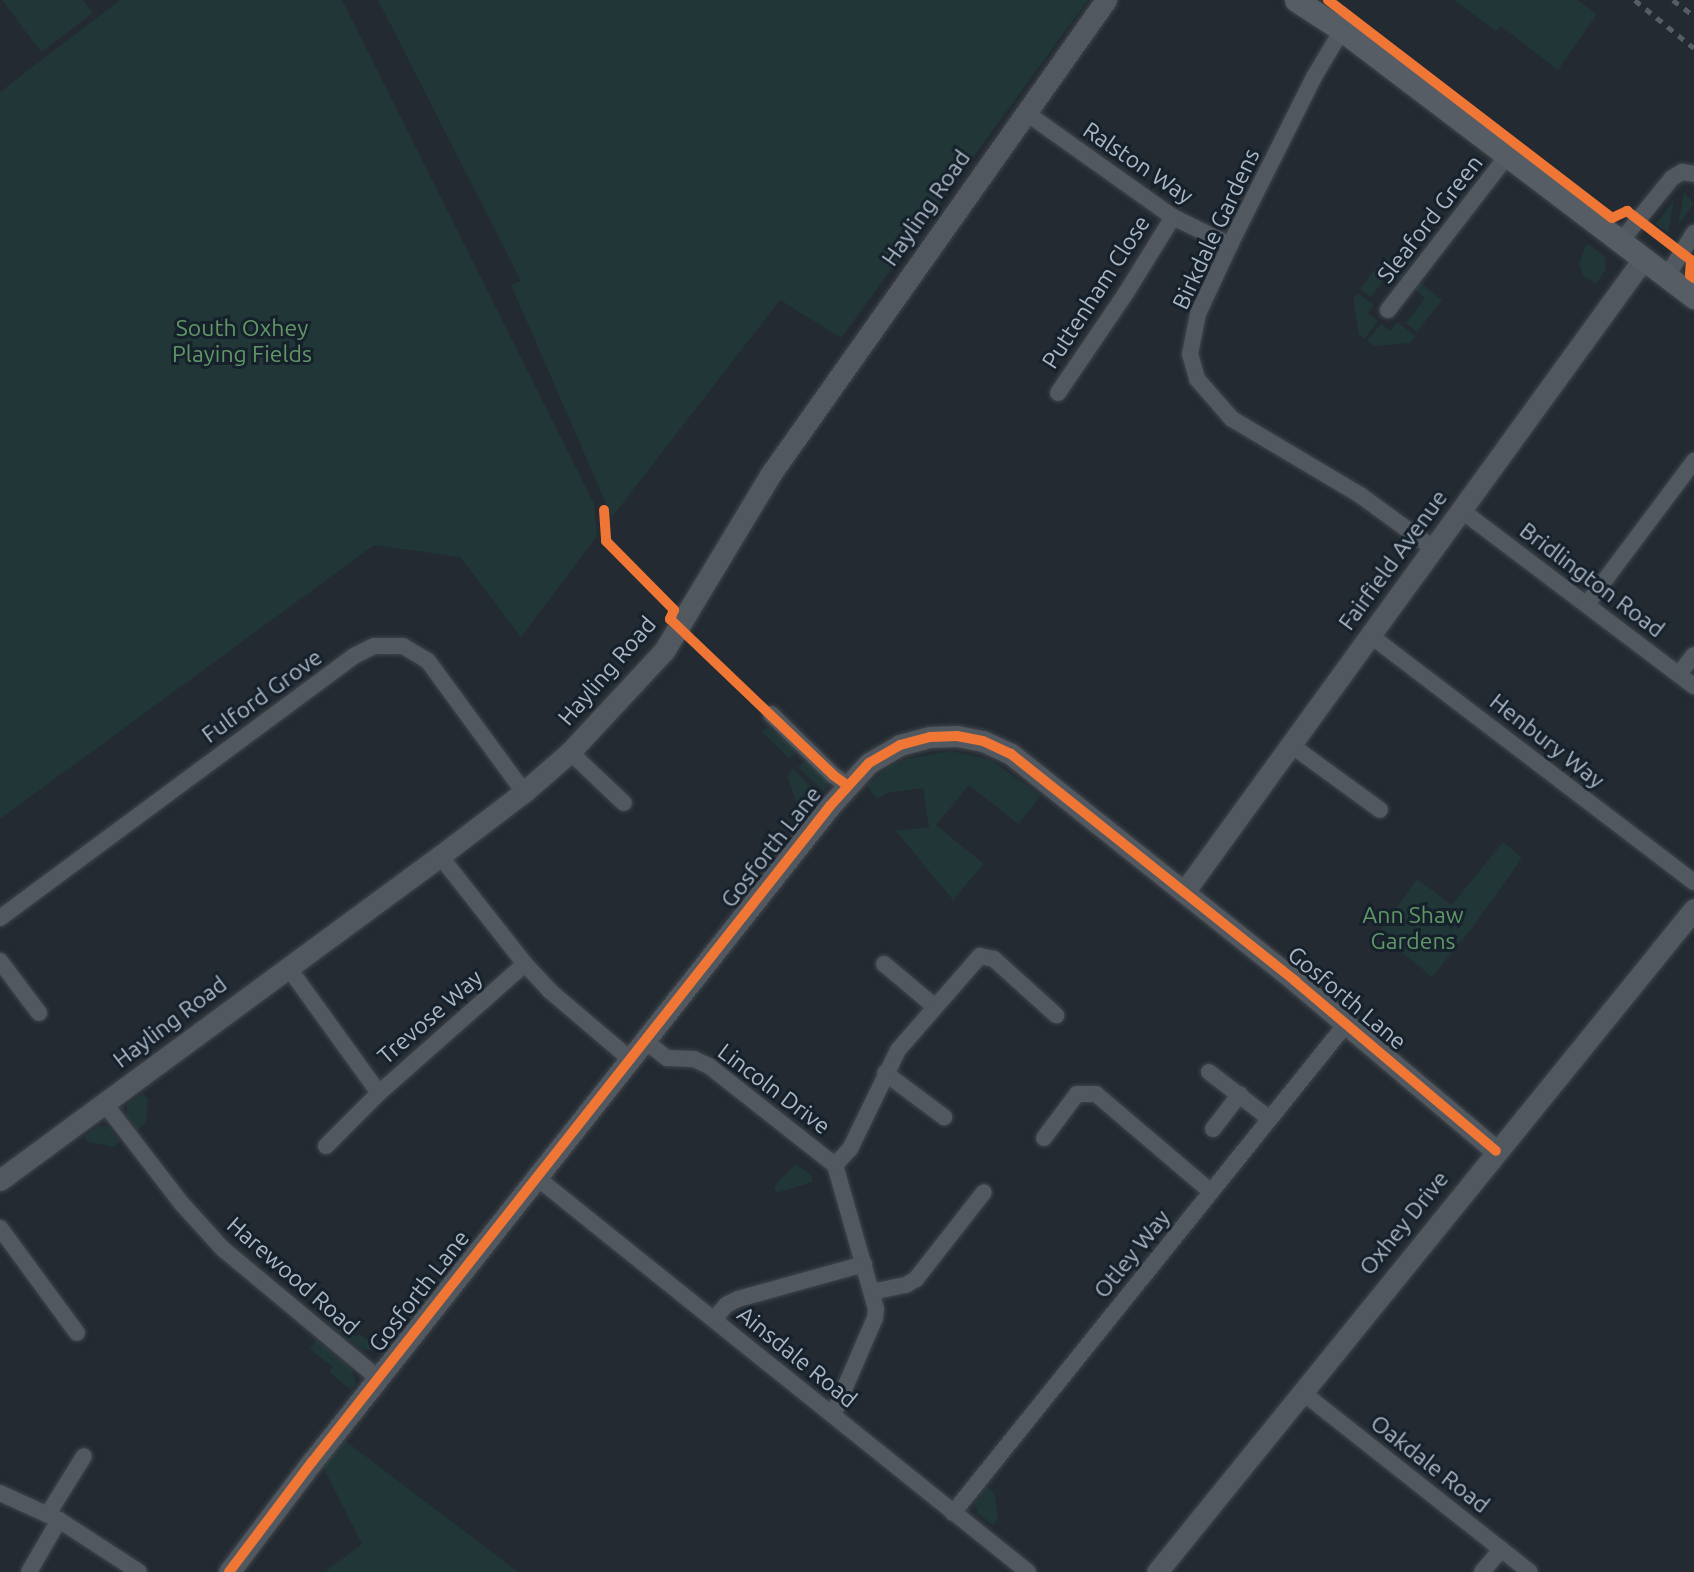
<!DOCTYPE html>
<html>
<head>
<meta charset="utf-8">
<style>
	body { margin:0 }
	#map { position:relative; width:1694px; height:1572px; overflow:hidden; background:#232a31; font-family:Ubuntu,sans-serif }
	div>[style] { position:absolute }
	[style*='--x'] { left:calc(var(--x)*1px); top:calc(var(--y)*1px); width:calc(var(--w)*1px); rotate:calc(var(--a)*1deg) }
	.green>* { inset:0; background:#203637 }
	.roads { filter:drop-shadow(0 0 2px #3f444a) drop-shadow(0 0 2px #3f444a) }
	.minor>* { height:16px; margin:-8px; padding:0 8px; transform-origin:8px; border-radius:8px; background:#525860 }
	.tertiary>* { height:21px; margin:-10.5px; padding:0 10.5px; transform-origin:10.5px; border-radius:10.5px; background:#525860 }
	.secondary>* { height:23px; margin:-11.5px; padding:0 11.5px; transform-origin:11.5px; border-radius:11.5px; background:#565d65 }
	.rail>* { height:4.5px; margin-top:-2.25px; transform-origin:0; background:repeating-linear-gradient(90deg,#565d63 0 7px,transparent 0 14px) }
	.cycleway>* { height:10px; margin:-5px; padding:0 5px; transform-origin:5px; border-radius:5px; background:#f07635 }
	span { translate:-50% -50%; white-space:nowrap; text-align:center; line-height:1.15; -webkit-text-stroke:6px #16212c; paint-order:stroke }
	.street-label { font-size:23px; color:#aab7c5 }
	.park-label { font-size:23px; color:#609767 }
</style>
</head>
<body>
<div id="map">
	<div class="green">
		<div style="clip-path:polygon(2px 0,83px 0,93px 13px,41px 52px)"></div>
		<div style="clip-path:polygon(120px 0,342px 0,594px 504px,597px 536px,521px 637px,460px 557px,374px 545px,0 819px,0 92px)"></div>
		<div style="clip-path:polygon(378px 0,1088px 0,841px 338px,780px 300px,612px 517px,511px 285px,521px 281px)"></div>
		<div style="clip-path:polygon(1454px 0,1578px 0,1597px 14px,1558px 70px,1501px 26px,1496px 31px)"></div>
		<div style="clip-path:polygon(1684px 192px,1694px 203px,1678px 226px)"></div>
		<div style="clip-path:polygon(1674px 200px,1668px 233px,1656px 224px)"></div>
		<div style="clip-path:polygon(1587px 243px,1605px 257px,1606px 269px,1596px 284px,1583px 276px,1579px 263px)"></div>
		<div style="clip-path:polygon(1385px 256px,1409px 274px,1404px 281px,1390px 272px,1371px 297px,1360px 289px)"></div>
		<div style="clip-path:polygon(1418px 281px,1442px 300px,1417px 332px,1406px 323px,1425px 298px,1413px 288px)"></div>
		<div style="clip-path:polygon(1358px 293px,1374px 305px,1368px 313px,1378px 321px,1364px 339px,1359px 335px,1353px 299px)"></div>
		<div style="clip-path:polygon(1397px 322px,1415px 336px,1410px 343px,1374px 346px,1367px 341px,1381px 324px,1390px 331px)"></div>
		<div style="clip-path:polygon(768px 728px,799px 748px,790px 759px,761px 731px)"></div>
		<div style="clip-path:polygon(951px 751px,991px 760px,1041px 796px,1018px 824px,969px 785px,936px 825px,984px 864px,953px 900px,896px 831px,929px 827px,923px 788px,887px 793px,877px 799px,867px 786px,890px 766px,906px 759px)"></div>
		<div style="clip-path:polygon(806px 760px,811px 760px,830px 780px,824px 792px,798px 767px)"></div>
		<div style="clip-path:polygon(793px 769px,820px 796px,806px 815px,799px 809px,787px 777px)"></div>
		<div style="clip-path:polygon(1503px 842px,1522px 858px,1473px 927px,1432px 977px,1378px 933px,1417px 879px,1452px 905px)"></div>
		<div style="clip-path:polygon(143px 1093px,148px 1099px,146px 1123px,137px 1130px,127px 1116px,127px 1105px)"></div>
		<div style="clip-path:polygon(98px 1126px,108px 1126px,120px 1142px,114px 1147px,88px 1142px,84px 1137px)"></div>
		<div style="clip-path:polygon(796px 1164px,811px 1175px,813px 1182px,776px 1193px,774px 1187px,778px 1182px)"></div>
		<div style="clip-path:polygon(333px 1319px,356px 1337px,360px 1334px,381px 1350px,362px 1350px,329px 1324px)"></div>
		<div style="clip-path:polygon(316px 1340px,351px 1368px,356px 1383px,351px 1390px,329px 1372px,333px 1367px,310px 1349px)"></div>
		<div style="clip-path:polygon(343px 1439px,518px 1572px,325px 1572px,362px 1544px,322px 1465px)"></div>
		<div style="clip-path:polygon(987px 1487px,995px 1494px,998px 1518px,993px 1525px,978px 1514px,974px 1504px)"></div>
	</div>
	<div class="roads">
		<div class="minor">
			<div style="--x:1342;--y:30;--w:55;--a:120.8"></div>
			<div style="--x:1314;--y:77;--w:188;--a:116.6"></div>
			<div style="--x:1230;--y:245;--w:76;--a:114.9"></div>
			<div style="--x:1198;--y:314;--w:41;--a:101.3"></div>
			<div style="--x:1190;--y:354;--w:26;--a:74"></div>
			<div style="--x:1197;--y:379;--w:53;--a:48.8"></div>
			<div style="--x:1232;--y:419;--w:149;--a:30.7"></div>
			<div style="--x:1360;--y:495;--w:92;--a:36.1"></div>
			<div style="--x:1025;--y:112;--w:181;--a:35.4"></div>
			<div style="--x:1173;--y:217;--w:64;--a:26.2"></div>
			<div style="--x:1621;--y:241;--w:81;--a:-51"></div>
			<div style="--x:1672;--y:178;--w:12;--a:-31"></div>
			<div style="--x:1682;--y:172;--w:12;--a:9"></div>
			<div style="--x:1667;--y:276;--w:51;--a:-57.9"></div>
			<div style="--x:1388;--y:310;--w:196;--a:-52.3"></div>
			<div style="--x:1058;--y:393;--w:121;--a:-55.8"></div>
			<div style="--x:1126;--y:293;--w:89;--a:-58.3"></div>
			<div style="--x:1461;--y:510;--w:292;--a:37.1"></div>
			<div style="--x:1587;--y:604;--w:179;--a:-53.2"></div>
			<div style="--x:1371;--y:636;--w:406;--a:37.3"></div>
			<div style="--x:1679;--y:674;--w:24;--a:-52"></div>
			<div style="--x:771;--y:714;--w:87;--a:44.5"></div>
			<div style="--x:833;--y:775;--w:17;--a:36"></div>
			<div style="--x:1291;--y:745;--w:110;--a:36.1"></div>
			<div style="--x:570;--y:752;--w:74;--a:43.4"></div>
			<div style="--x:0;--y:918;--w:440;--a:-36.5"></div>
			<div style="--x:354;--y:656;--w:22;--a:-27"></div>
			<div style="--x:374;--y:646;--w:29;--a:0"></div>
			<div style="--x:403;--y:646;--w:29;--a:31"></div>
			<div style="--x:428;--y:661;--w:162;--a:53.8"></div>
			<div style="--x:0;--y:961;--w:65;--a:53.1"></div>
			<div style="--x:525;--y:964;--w:37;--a:47"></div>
			<div style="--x:550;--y:991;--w:106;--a:40.4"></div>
			<div style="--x:884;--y:964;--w:65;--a:40"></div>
			<div style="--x:288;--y:967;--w:155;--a:54.2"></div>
			<div style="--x:379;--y:1093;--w:195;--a:-41.5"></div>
			<div style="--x:525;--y:964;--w:137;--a:-128.2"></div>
			<div style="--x:645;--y:1041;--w:28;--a:38"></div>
			<div style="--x:667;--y:1058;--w:27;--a:2"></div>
			<div style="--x:694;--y:1059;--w:17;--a:25"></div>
			<div style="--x:709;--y:1066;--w:160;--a:38.2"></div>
			<div style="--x:835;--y:1165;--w:150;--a:74.1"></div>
			<div style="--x:876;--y:1309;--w:9;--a:96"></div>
			<div style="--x:875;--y:1318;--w:106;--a:113.4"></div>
			<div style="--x:1209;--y:1072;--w:77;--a:37.6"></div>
			<div style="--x:885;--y:1073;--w:74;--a:36.7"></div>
			<div style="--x:105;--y:1104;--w:126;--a:52.4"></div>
			<div style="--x:182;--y:1204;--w:61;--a:47.7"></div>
			<div style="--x:223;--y:1249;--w:202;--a:39.8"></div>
			<div style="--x:1213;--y:1129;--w:44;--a:-52.4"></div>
			<div style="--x:1044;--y:1138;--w:55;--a:-53.1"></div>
			<div style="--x:1077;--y:1094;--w:19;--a:0"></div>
			<div style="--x:1096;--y:1094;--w:151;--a:40.4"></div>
			<div style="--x:326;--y:1146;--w:75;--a:-45"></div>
			<div style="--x:835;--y:1165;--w:22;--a:-47"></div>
			<div style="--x:850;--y:1149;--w:110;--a:-64.1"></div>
			<div style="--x:898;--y:1050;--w:125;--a:-48.9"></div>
			<div style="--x:980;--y:956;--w:14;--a:12"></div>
			<div style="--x:994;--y:959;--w:84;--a:42.1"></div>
			<div style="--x:536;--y:1177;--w:631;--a:38.76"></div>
			<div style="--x:0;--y:1228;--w:130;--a:53.7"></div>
			<div style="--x:872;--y:1292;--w:35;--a:-12"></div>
			<div style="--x:906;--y:1285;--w:12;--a:-31"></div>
			<div style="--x:916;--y:1279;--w:110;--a:-52"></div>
			<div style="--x:714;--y:1319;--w:18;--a:-49"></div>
			<div style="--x:726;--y:1305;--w:13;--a:-27"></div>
			<div style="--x:738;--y:1299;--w:131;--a:-15.5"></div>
			<div style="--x:1302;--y:1392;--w:290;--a:38.3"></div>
			<div style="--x:0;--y:1493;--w:65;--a:24.6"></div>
			<div style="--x:59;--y:1520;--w:95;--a:33"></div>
			<div style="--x:953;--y:1513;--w:627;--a:-51.21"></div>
			<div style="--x:48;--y:1514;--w:68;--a:-58.2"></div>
			<div style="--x:29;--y:1572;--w:60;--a:-60"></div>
			<div style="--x:1482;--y:1572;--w:30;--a:-50"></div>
		</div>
		<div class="tertiary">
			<div style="--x:1184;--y:892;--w:783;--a:-54.04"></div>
			<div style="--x:0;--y:1180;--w:546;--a:-36.37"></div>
			<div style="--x:440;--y:856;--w:106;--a:-37.3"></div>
			<div style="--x:524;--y:792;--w:61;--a:-41"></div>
			<div style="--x:570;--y:752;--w:138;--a:-47.1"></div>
			<div style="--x:664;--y:651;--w:205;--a:-58.9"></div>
			<div style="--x:770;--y:475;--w:582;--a:-54.73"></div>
			<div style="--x:229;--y:1572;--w:138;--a:-53"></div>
			<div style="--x:312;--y:1462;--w:836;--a:-51.7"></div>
			<div style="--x:830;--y:806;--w:58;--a:-47.8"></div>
			<div style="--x:869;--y:763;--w:36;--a:-30"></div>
			<div style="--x:900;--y:745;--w:31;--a:-15"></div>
			<div style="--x:930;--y:737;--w:27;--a:-2"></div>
			<div style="--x:957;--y:736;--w:26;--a:11"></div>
			<div style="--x:983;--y:741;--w:31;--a:25"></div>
			<div style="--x:1011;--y:754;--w:364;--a:38.6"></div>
			<div style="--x:1295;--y:981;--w:263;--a:40.2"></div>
			<div style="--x:1157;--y:1572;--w:853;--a:-50.99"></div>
		</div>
		<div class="secondary">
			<div style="--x:1296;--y:0;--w:55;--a:33.1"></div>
			<div style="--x:1342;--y:30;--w:442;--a:37.2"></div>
		</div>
	</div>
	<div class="rail">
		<div style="--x:1635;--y:0;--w:76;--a:39.1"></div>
		<div style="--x:1673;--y:0;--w:26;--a:37"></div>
	</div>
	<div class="cycleway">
		<div style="--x:1328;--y:0;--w:358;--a:37.5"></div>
		<div style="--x:1612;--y:218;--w:17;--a:-25"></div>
		<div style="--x:1627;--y:211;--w:71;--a:37.5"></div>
		<div style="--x:1683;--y:254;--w:10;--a:37"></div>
		<div style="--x:1691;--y:260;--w:15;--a:94"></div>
		<div style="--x:1690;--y:275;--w:5;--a:37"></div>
		<div style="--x:604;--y:510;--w:31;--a:86"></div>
		<div style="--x:606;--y:541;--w:97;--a:45.4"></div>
		<div style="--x:674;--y:610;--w:10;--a:114"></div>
		<div style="--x:670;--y:619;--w:226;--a:43.7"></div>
		<div style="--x:833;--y:775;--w:17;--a:36"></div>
		<div style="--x:229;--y:1572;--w:138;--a:-53"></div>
		<div style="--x:312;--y:1462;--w:836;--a:-51.7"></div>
		<div style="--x:830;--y:806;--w:58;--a:-47.8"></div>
		<div style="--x:869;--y:763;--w:36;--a:-30"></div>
		<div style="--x:900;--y:745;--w:31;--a:-15"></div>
		<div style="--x:930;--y:737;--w:27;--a:-2"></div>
		<div style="--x:957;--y:736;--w:26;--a:11"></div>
		<div style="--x:983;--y:741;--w:31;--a:25"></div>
		<div style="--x:1011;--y:754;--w:364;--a:38.6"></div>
		<div style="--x:1295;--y:981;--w:263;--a:40.2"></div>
	</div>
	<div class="street-label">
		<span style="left:1138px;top:163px;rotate:34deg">Ralston Way</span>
		<span style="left:926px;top:208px;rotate:-55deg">Hayling Road</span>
		<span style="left:1430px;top:219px;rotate:-52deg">Sleaford Green</span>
		<span style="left:1216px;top:229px;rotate:-65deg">Birkdale Gardens</span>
		<span style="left:1096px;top:292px;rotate:-57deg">Puttenham Close</span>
		<span style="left:1393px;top:560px;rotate:-54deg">Fairfield Avenue</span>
		<span style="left:1592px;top:580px;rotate:37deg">Bridlington Road</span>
		<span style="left:607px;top:671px;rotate:-49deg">Hayling Road</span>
		<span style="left:262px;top:696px;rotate:-36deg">Fulford Grove</span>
		<span style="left:1547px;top:741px;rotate:38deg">Henbury Way</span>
		<span style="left:771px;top:847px;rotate:-52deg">Gosforth Lane</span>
		<span style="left:1347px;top:998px;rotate:40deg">Gosforth Lane</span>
		<span style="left:430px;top:1017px;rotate:-41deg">Trevose Way</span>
		<span style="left:170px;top:1022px;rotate:-37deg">Hayling Road</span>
		<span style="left:774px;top:1089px;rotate:37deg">Lincoln Drive</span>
		<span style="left:1404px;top:1223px;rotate:-51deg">Oxhey Drive</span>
		<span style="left:1132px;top:1254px;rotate:-51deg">Otley Way</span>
		<span style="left:293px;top:1276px;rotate:41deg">Harewood Road</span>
		<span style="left:419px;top:1291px;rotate:-52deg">Gosforth Lane</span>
		<span style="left:797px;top:1357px;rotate:39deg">Ainsdale Road</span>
		<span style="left:1430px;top:1464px;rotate:38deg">Oakdale Road</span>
	</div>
	<div class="park-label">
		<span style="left:242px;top:341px">South Oxhey<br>Playing Fields</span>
		<span style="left:1413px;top:928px">Ann Shaw<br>Gardens</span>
	</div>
</div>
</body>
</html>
